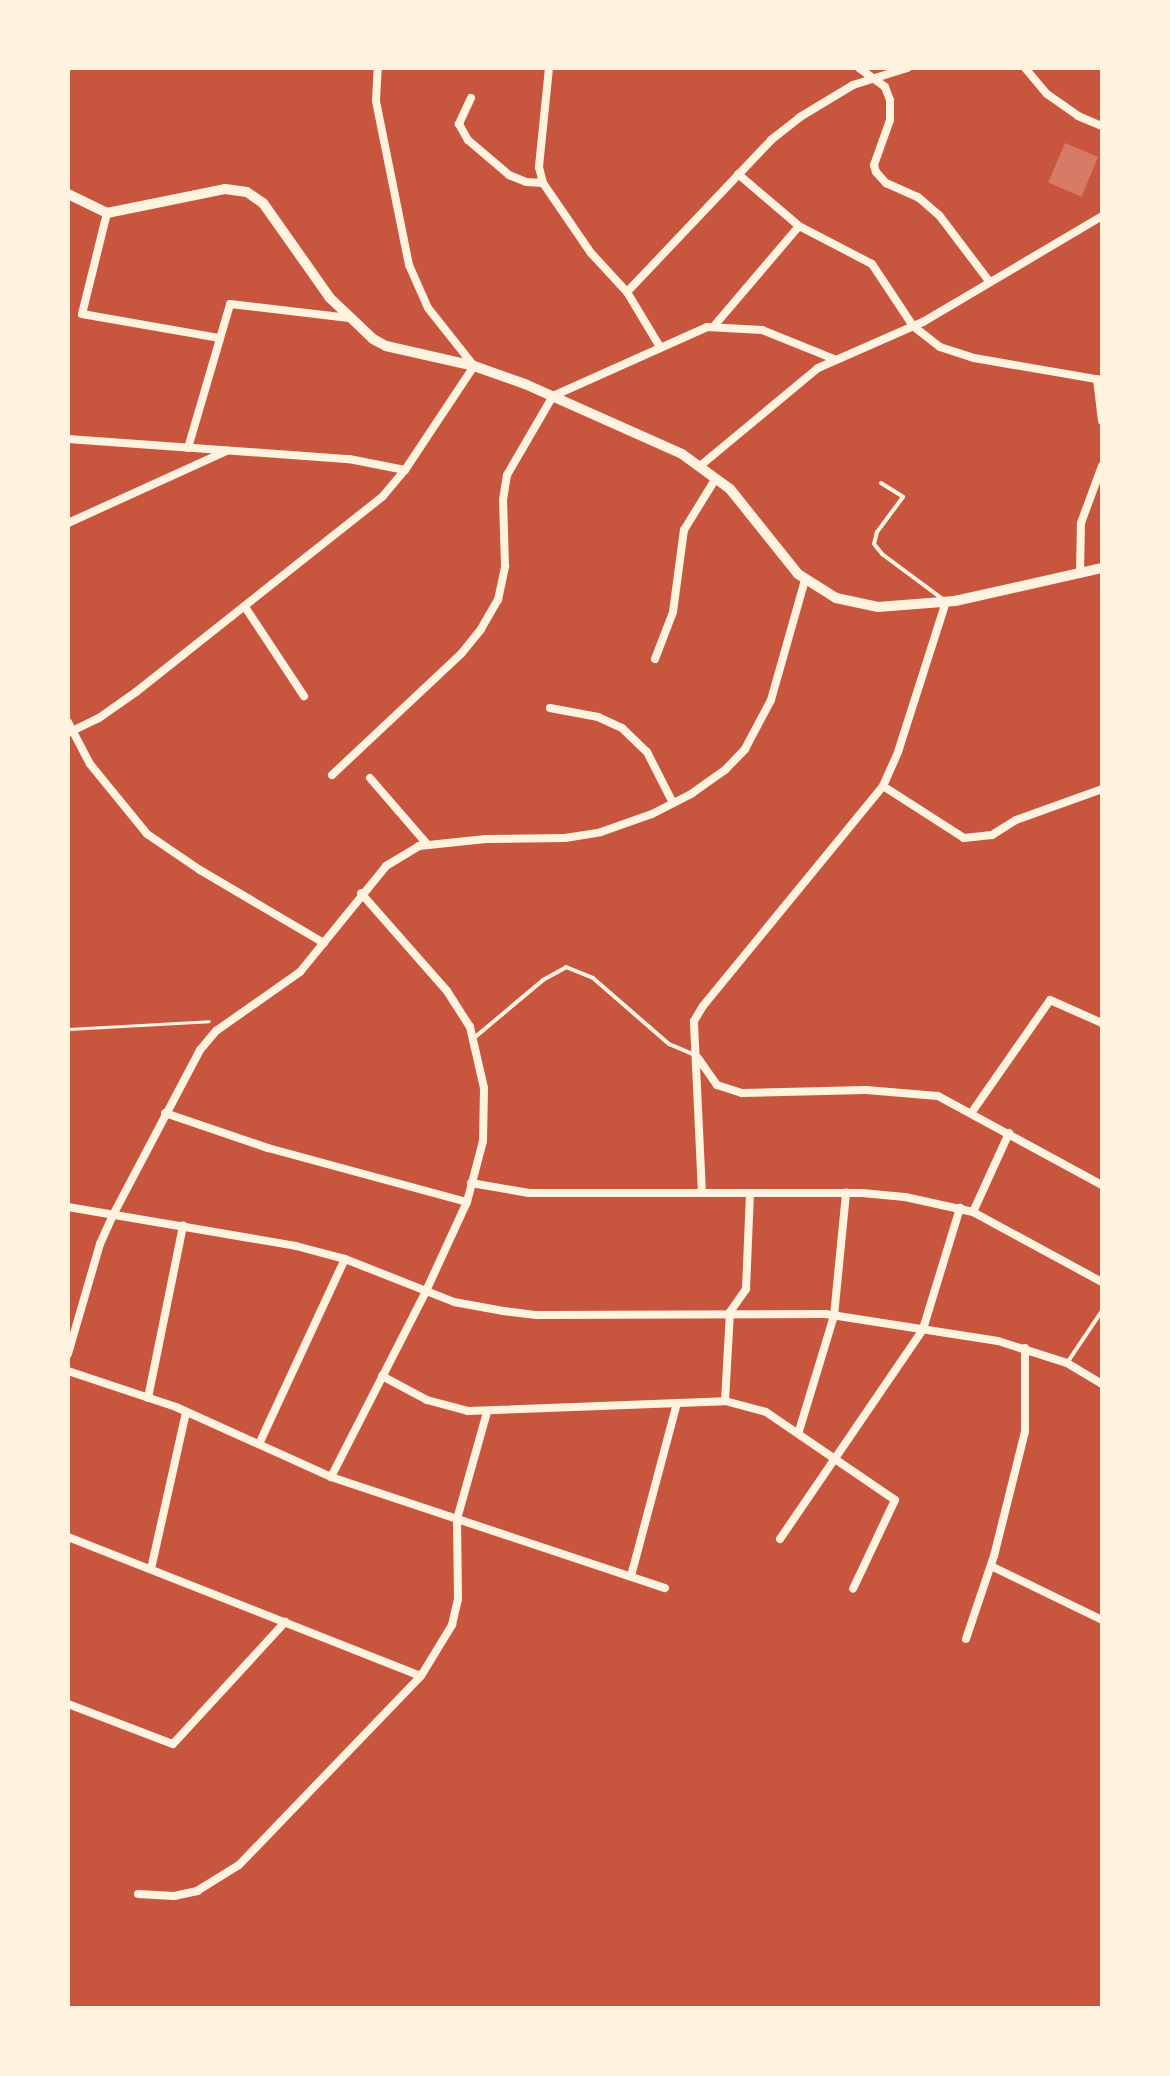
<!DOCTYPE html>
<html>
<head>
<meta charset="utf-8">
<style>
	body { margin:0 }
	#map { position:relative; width:1170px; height:2076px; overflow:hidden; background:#c8553d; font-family:"Fira Sans",sans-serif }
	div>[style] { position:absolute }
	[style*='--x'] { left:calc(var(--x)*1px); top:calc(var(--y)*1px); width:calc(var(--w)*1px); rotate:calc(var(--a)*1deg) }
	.building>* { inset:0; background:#d67c66; transform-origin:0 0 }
	.path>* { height:3px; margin:-1.5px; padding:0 1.5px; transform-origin:1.5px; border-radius:1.5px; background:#fff3e0 }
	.service>* { height:4px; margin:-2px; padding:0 2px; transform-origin:2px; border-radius:2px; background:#fff3e0 }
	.minor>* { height:8px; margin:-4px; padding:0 4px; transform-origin:4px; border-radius:4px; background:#fff3e0 }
	.tertiary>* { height:10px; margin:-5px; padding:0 5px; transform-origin:5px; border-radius:5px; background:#fff3e0 }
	span { translate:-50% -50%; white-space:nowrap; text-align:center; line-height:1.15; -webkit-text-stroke:7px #fff3e0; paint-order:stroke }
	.frame { position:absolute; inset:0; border:70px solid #fff3e0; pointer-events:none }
</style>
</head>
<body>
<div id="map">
	<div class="building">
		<div style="left:1065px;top:143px;width:36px;height:43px;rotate:23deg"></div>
	</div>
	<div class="path">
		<div style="--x:68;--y:1029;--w:141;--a:-3.2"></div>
	</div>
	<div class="service">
		<div style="--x:881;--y:483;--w:26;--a:32"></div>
		<div style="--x:903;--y:497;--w:44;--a:126.6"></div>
		<div style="--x:877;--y:532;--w:12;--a:104"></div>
		<div style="--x:874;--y:544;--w:13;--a:51"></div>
		<div style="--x:882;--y:554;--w:77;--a:36.6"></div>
		<div style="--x:474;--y:1038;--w:90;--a:-40"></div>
		<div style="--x:543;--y:980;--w:26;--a:-29"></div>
		<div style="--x:566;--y:967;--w:29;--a:22"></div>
		<div style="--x:593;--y:978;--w:101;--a:41"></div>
		<div style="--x:669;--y:1044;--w:28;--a:23"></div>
		<div style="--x:1067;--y:1363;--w:63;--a:-56.1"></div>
	</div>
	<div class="minor">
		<div style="--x:549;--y:68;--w:100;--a:95.8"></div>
		<div style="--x:539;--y:167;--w:16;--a:76"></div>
		<div style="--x:543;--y:183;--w:85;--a:55.6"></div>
		<div style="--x:591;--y:253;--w:53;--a:47.3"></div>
		<div style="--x:627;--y:292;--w:64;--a:59"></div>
		<div style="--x:859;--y:68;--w:32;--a:36"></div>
		<div style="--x:885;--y:87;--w:14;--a:69"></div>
		<div style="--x:890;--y:100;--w:20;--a:90"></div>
		<div style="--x:890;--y:120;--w:48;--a:109.6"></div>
		<div style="--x:874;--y:165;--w:7;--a:74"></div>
		<div style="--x:876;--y:172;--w:15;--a:48"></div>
		<div style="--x:886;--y:183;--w:35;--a:24"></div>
		<div style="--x:918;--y:197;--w:28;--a:41"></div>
		<div style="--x:939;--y:215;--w:83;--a:52.9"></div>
		<div style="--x:1025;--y:68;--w:34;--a:50"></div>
		<div style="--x:1047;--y:94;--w:38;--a:35"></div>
		<div style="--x:1078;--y:116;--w:26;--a:23"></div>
		<div style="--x:471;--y:98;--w:29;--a:115"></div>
		<div style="--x:459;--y:124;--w:18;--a:61"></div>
		<div style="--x:468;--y:140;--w:54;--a:40.5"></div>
		<div style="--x:509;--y:175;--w:18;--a:22"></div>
		<div style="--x:526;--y:182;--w:17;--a:3"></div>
		<div style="--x:738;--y:174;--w:80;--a:40.4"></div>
		<div style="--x:799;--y:226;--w:82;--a:27.5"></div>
		<div style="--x:872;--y:264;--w:74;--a:56.5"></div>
		<div style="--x:913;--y:326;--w:34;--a:38"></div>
		<div style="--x:940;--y:347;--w:36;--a:18"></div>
		<div style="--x:974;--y:358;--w:130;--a:9.8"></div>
		<div style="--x:107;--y:213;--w:104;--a:103.9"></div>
		<div style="--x:82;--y:314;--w:140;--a:9.9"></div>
		<div style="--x:627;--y:292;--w:209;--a:-46.5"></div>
		<div style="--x:771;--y:140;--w:37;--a:-38"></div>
		<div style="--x:800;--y:117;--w:62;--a:-31.1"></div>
		<div style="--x:853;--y:85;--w:57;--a:-17.5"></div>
		<div style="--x:714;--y:326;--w:131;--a:-49.6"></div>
		<div style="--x:1097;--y:379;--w:42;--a:83.2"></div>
		<div style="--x:68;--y:439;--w:282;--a:4.1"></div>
		<div style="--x:349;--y:459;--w:57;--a:11.1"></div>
		<div style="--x:188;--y:448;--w:150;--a:-73.7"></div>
		<div style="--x:230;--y:304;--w:120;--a:6.7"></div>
		<div style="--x:700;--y:466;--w:153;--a:-39.7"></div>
		<div style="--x:818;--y:368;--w:115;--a:-23.7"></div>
		<div style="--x:923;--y:322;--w:208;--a:-30.6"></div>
		<div style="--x:68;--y:523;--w:175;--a:-24.4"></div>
		<div style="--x:1080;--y:573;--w:50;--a:-88.9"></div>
		<div style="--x:1081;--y:523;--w:61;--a:-69.8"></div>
		<div style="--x:245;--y:607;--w:107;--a:56.5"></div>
		<div style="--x:655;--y:659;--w:50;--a:-69"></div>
		<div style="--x:673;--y:612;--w:83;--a:-82.4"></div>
		<div style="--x:684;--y:530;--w:61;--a:-58.4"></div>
		<div style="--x:550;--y:708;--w:49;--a:10.6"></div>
		<div style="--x:598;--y:717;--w:26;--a:25"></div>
		<div style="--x:622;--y:728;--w:35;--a:44"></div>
		<div style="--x:647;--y:752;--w:57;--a:63"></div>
		<div style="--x:68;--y:722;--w:47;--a:62.4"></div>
		<div style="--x:90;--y:764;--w:90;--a:50.8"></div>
		<div style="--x:147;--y:834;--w:64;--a:34.2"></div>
		<div style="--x:200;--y:870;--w:144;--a:30.5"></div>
		<div style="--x:68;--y:733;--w:34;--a:-26"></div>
		<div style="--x:99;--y:718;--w:45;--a:-35.1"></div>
		<div style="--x:136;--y:692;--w:315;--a:-38.4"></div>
		<div style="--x:383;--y:496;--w:34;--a:-50"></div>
		<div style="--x:405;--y:470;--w:125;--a:-56.4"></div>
		<div style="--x:474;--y:366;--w:74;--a:-128.4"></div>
		<div style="--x:428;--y:308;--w:47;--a:-113.8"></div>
		<div style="--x:409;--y:265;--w:167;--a:-101.4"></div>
		<div style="--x:376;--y:101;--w:33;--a:-87"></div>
		<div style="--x:332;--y:775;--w:177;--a:-43.2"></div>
		<div style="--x:461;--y:654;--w:32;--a:-51"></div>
		<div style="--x:481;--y:629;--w:34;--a:-60"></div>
		<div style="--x:498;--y:600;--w:35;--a:-78"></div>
		<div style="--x:505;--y:566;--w:66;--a:-91.7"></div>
		<div style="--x:503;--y:500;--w:25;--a:-81"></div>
		<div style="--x:507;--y:475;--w:91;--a:-59.8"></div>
		<div style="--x:553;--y:396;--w:169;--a:-24.1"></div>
		<div style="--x:707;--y:327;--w:55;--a:3.1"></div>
		<div style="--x:762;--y:330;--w:78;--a:21.9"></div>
		<div style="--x:370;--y:778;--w:87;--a:49.2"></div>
		<div style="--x:883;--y:786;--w:96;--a:32.7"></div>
		<div style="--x:964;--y:838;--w:28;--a:-6"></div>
		<div style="--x:992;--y:835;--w:28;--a:-32"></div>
		<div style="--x:1016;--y:820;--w:91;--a:-19.8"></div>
		<div style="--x:698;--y:1058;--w:33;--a:55"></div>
		<div style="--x:717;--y:1085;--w:26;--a:18"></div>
		<div style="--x:742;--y:1093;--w:124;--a:-1.4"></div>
		<div style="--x:866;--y:1090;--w:72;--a:4.8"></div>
		<div style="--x:938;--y:1096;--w:187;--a:28.5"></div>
		<div style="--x:972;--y:1112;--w:136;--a:-55.1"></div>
		<div style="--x:1050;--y:1000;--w:57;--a:23.9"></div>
		<div style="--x:165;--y:1113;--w:109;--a:18.8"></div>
		<div style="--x:268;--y:1148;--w:206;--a:15.2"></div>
		<div style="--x:471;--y:1183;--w:59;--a:9.8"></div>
		<div style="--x:529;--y:1193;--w:333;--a:0"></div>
		<div style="--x:862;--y:1193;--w:43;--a:5.3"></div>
		<div style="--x:905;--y:1197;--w:70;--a:12.4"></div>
		<div style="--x:973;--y:1212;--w:147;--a:28.5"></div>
		<div style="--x:702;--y:1193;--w:172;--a:-92.7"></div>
		<div style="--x:694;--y:1021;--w:17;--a:-59"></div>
		<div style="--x:703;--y:1006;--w:284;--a:-50.7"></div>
		<div style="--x:883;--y:786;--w:37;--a:-66"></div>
		<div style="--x:898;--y:752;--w:157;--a:-72.3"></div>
		<div style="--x:68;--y:1207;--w:231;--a:9.7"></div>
		<div style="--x:296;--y:1246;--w:51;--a:14.9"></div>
		<div style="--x:345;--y:1259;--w:117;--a:21.5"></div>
		<div style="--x:454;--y:1302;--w:50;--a:10.4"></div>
		<div style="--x:503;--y:1311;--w:34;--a:7"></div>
		<div style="--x:537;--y:1315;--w:288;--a:-0.2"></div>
		<div style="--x:825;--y:1314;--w:175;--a:8.9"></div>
		<div style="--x:998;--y:1341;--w:72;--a:17.7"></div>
		<div style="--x:1067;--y:1363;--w:41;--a:31"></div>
		<div style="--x:973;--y:1212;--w:87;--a:-65.5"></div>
		<div style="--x:68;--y:1354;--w:115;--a:-73.8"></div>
		<div style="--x:100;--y:1244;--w:32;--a:-66"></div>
		<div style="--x:113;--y:1215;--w:187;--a:-62.2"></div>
		<div style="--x:200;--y:1050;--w:25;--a:-50"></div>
		<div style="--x:216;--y:1031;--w:103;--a:-35.1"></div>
		<div style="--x:300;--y:972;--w:136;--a:-50.9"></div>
		<div style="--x:386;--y:866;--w:39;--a:-31"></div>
		<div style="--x:419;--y:846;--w:67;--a:-6"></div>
		<div style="--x:486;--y:839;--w:79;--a:-0.7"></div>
		<div style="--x:565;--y:838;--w:36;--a:-9"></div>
		<div style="--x:601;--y:832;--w:54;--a:-19.4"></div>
		<div style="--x:652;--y:814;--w:44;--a:-27.1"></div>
		<div style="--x:691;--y:794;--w:42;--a:-35.2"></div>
		<div style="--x:725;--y:770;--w:29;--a:-46"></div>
		<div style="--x:745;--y:749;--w:55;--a:-62"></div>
		<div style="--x:771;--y:700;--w:125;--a:-74.2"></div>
		<div style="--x:68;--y:1371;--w:114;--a:18.4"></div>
		<div style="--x:176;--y:1407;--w:170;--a:24.3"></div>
		<div style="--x:331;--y:1477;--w:352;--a:18.4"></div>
		<div style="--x:382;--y:1376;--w:51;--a:28.1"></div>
		<div style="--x:427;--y:1400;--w:42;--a:15"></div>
		<div style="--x:468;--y:1411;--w:257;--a:-2.2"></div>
		<div style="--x:725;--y:1401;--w:42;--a:15"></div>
		<div style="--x:766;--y:1412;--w:156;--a:34.3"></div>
		<div style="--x:895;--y:1500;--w:98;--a:115.3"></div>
		<div style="--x:148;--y:1398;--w:176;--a:-78.5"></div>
		<div style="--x:725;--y:1401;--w:89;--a:-86.8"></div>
		<div style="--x:730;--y:1312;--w:28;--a:-55"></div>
		<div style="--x:746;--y:1289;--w:96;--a:-87.6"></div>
		<div style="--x:799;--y:1431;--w:120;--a:-73.1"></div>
		<div style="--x:834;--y:1316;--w:124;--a:-84.4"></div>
		<div style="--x:259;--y:1444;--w:204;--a:-65.1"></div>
		<div style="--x:331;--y:1477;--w:209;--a:-62.9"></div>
		<div style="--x:426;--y:1291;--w:98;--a:-65.3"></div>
		<div style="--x:467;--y:1202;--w:63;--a:-75.3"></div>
		<div style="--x:483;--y:1141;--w:53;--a:-88.9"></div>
		<div style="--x:484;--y:1088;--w:63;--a:-102.9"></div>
		<div style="--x:470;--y:1027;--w:43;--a:-122.6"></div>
		<div style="--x:447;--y:991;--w:130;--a:-131.3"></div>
		<div style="--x:68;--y:1537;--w:379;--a:21.5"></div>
		<div style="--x:780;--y:1539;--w:254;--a:-55.7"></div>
		<div style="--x:923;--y:1329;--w:127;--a:-73"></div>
		<div style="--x:991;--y:1566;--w:123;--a:25.9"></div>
		<div style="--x:151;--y:1569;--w:161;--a:-77.4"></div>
		<div style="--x:631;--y:1576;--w:179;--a:-75.1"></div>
		<div style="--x:966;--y:1639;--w:88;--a:-71.4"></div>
		<div style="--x:994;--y:1556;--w:128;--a:-76"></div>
		<div style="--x:1025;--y:1432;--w:84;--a:-90"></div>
		<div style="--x:68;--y:1704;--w:112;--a:20.9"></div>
		<div style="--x:173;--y:1744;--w:166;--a:-47.4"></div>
		<div style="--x:138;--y:1894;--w:36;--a:3"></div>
		<div style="--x:174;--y:1896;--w:24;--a:-12"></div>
		<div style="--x:197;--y:1891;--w:49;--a:-31.8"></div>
		<div style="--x:239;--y:1865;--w:262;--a:-46.1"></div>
		<div style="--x:421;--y:1676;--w:60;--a:-58.7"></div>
		<div style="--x:452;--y:1625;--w:27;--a:-77"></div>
		<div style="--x:458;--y:1599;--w:80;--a:-90.7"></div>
		<div style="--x:457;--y:1519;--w:111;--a:-74.3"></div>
	</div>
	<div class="tertiary">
		<div style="--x:68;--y:194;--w:43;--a:26"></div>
		<div style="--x:107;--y:213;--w:120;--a:-11.5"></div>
		<div style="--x:225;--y:189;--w:22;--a:8"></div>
		<div style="--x:247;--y:192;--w:19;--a:35"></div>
		<div style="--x:263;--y:203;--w:116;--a:54.8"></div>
		<div style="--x:330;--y:298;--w:59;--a:43.6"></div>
		<div style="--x:373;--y:339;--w:15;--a:28"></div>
		<div style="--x:386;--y:346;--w:90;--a:12.8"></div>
		<div style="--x:474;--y:366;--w:54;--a:19.4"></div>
		<div style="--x:525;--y:384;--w:172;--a:24"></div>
		<div style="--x:682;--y:454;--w:59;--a:36.1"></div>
		<div style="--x:730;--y:489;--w:109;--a:51.3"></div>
		<div style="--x:798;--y:574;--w:45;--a:32.3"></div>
		<div style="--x:836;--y:598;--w:43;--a:12.1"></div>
		<div style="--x:878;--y:607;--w:77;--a:-4.5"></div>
		<div style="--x:955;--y:601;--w:151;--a:-12.7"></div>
	</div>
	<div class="frame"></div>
</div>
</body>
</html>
